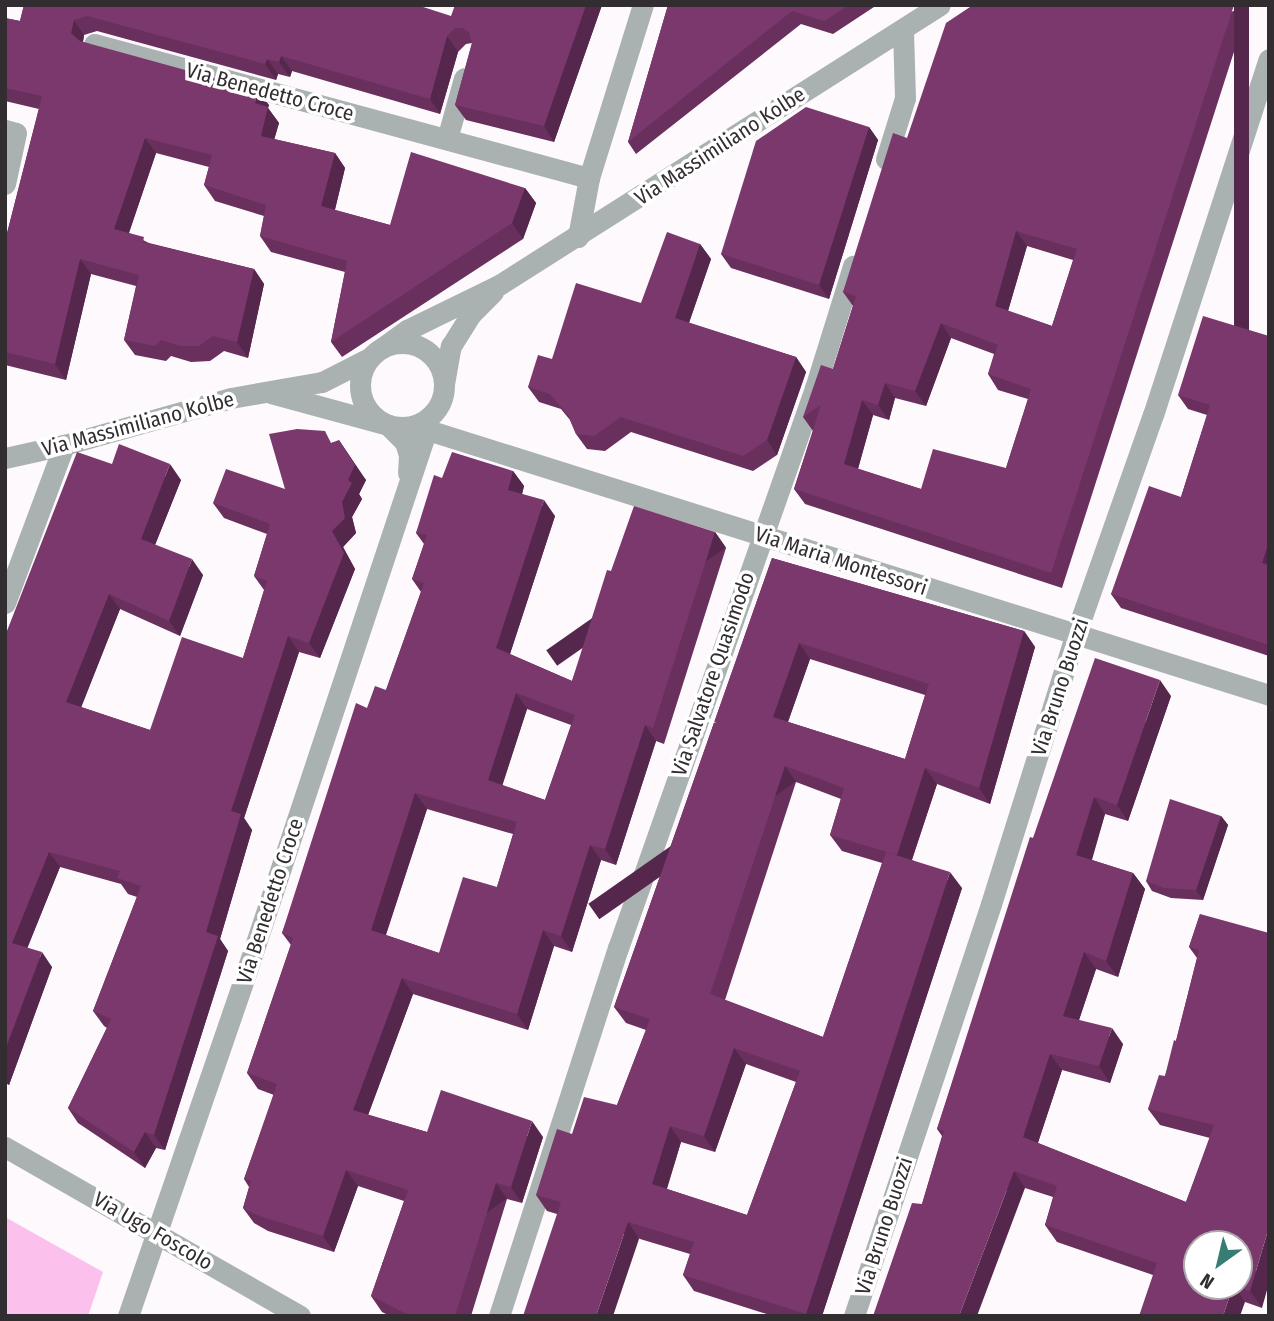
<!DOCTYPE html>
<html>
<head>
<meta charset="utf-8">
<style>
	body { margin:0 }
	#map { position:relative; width:1274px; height:1321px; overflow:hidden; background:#fef9fd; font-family:"Fira Sans Condensed",sans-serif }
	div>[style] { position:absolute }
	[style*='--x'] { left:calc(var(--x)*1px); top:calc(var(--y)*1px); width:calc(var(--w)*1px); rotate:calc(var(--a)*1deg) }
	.green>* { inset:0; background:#fcc0ed }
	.minor>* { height:21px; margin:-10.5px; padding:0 10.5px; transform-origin:10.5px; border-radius:10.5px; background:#aab2b1 }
	.minor>.ring { margin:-10.5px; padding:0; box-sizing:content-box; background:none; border:21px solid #aab2b1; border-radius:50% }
	.wall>* { inset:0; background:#69305e }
	.shaded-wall>* { inset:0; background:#55274c; transform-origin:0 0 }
	.building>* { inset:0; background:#7a386d }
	span { translate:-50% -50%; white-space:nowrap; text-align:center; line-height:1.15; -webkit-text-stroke:7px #fff; paint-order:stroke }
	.street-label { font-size:21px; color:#322d31 }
	.frame { position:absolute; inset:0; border:7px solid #322d31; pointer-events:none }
	.north { position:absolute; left:1183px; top:1230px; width:70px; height:70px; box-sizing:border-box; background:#fff; border:2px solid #adabad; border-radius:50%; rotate:214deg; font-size:19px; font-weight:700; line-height:28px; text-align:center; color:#322d31 }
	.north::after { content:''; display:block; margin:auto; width:24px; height:32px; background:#367d74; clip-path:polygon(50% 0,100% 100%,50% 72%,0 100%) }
</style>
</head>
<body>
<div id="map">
	<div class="green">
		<div style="clip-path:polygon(5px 1217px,103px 1272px,88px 1316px,5px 1316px)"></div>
	</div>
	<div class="minor">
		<div style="--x:94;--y:44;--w:513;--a:15.15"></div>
		<div style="--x:5;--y:130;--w:11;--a:15"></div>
		<div style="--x:16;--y:133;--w:52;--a:102.2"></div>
		<div style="--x:447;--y:139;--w:63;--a:-74.4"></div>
		<div style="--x:886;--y:159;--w:64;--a:-72.7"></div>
		<div style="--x:905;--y:98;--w:69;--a:-91.7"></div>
		<div style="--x:578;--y:237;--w:60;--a:-79.4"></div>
		<div style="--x:589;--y:178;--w:181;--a:-72.7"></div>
		<div class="ring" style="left:360px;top:343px;width:63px;height:63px"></div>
		<div style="--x:382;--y:348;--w:31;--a:-36"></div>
		<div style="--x:407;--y:330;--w:102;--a:-26.1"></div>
		<div style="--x:499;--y:285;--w:522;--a:-32.41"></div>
		<div style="--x:444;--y:384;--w:39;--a:-80"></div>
		<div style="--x:451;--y:346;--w:38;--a:-58"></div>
		<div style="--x:471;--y:314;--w:31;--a:-45"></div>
		<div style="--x:271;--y:393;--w:121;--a:15.3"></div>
		<div style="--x:388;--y:425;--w:24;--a:45"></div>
		<div style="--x:405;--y:442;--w:14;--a:73"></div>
		<div style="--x:409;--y:455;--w:18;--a:93"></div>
		<div style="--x:415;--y:426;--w:895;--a:17.48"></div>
		<div style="--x:5;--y:458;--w:60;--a:-12.4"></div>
		<div style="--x:64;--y:445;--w:173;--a:-15.7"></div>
		<div style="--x:231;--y:398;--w:92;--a:-10"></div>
		<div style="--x:322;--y:382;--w:55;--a:-27"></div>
		<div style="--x:5;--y:603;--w:169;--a:-69.5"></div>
		<div style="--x:5;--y:1147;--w:340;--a:29.8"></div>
		<div style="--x:128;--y:1316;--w:366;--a:-71"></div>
		<div style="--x:247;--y:970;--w:570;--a:-71.6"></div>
		<div style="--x:499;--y:1316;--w:387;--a:-72.1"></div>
		<div style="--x:618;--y:948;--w:594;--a:-70.62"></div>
		<div style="--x:815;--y:388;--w:128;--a:-72.7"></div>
		<div style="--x:854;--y:1316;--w:434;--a:-71.6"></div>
		<div style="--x:991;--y:904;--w:281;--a:-72.6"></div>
		<div style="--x:1075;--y:636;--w:234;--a:-70.6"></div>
		<div style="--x:1153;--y:415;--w:374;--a:-72"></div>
	</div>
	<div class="wall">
		<div style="clip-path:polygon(24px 5px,451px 16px,602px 5px,554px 142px,466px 120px,455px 105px,472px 43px,466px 44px,458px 52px,440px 114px,292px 71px,290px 77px,278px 74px,276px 80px,97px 31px,84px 35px,83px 42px,269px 105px,268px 108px,279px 123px,274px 139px,335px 153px,345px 168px,335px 210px,390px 225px,525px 188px,536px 203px,523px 239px,342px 357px,331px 342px,345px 272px,271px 252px,260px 236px,264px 216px,215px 201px,204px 185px,209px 167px,156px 153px,129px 233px,149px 243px,254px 269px,264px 284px,248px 358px,224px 351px,210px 361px,191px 362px,171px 356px,166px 361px,135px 355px,124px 340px,136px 286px,91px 274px,66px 380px,5px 365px,5px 241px,39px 109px,5px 101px,5px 18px,20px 21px)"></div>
		<div style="clip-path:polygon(668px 5px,877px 5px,833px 34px,801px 24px,636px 154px,628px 142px)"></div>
		<div style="clip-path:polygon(evenodd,1249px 5px,1062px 588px,805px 504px,794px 489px,813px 431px,803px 417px,833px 369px,853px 306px,843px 292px,907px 138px,1249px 5px,1027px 246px,1073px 260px,1052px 326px,1008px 311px,1027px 246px,1249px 5px,951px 338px,994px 354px,988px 374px,998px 390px,1028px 399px,1006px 468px,921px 489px,858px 469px,873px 415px,889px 420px,895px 398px,926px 406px,951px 338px)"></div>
		<div style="clip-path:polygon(869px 127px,878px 140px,829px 299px,731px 268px,721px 254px)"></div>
		<div style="clip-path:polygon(700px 244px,711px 259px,689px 323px,796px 357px,806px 372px,777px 455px,753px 471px,631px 432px,605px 451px,587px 449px,576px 434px,570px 420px,561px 409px,539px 402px,528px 387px,552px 359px,641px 303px)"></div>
		<div style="clip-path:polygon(1269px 336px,1269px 656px,1121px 608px,1111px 594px,1181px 497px,1207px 415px,1188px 409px,1178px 395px)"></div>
		<div style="clip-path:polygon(333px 442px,366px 480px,359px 494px,362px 499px,352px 517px,356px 533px,343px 547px,355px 569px,320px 658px,299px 652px,244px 818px,252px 830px,220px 939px,228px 951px,165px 1150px,156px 1148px,145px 1168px,78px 1123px,68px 1108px,107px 1028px,104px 1026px,93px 1011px,137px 897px,128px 894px,121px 884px,60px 867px,27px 948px,52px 967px,9px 1085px,5px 1083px,5px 636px,112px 464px,181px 480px,155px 545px,203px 575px,180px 636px,120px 609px,81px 707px,150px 730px,243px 658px,264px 590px,254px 576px,267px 534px,224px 518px,213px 503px,285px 489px)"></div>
		<div style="clip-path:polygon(evenodd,513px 471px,524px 486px,522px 494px,555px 516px,510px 654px,572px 681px,611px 571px,715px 532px,726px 548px,664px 744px,656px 741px,616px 865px,601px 860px,572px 952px,554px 946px,528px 1030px,413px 994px,368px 1115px,427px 1132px,543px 1137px,522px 1203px,507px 1199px,471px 1316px,390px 1316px,382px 1312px,371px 1296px,404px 1201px,358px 1186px,334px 1252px,268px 1231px,254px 1223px,243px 1208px,249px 1187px,244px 1179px,274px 1095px,258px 1089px,247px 1073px,291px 945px,282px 933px,367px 708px,386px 690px,421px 592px,412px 579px,424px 544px,416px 533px,442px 478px,513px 471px,527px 709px,571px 725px,545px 800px,502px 785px,527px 709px,513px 471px,427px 809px,513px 834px,497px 887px,439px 953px,386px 935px,427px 809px)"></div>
		<div style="clip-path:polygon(evenodd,772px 558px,1024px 631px,1035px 647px,990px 804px,937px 784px,912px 860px,962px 888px,822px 1316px,773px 1316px,694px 1291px,683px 1275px,690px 1254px,547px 1211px,536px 1195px,572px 1134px,617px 1105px,646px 1030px,626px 1023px,614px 1007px,772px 558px,810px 659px,925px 695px,905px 759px,788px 722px,810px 659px,772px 558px,796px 782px,841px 799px,830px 835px,842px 851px,882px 863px,823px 1037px,725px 1000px,796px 782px,772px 558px,746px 1064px,796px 1082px,747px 1215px,667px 1189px,681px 1142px,715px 1152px,746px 1064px)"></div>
		<div style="clip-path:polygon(evenodd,1171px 696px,1128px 821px,1105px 814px,1092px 860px,1133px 873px,1145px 889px,1118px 977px,1096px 969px,1079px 1020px,1123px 1044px,1110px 1083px,1062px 1070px,1038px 1143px,1186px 1202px,1210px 1138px,1160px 1125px,1148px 1109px,1165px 1076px,1176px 1041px,1197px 958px,1189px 947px,1200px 914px,1262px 1308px,1245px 1302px,1153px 1275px,1057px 1242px,1045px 1225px,1053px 1197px,1025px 1188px,922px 1204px,942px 1136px,937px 1129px,1033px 838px,1171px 696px,1239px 1244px,1239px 1286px,1197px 1286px,1239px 1244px)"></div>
		<div style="clip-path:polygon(1221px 816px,1228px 825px,1203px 900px,1171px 898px,1152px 891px,1146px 881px)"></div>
	</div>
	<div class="shaded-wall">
		<div style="clip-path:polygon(586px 5px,602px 5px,554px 142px,544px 126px)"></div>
		<div style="left:1234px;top:5px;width:15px;height:597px"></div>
		<div style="clip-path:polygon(74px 20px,84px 35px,82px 48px,71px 33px)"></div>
		<div style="clip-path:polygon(447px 36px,458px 52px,440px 114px,430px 99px)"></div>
		<div style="clip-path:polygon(281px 56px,292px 71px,290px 77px,279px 62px)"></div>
		<div style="clip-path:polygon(267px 59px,278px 74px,276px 80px,265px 64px)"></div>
		<div style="clip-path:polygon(258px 90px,269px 105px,268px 108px,279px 123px,271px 151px,261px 136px,255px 103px)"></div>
		<div style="clip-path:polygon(869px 127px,878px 140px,829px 299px,819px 285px)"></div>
		<div style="clip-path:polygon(145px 138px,156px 153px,125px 244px,114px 229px)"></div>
		<div style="clip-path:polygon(335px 153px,345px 168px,332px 221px,321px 206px)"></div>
		<div style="clip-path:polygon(525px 188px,536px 203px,523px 239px,512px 223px)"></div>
		<div style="clip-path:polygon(1016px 231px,1027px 246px,1005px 321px,995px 306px)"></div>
		<div style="clip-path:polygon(700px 244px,711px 259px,685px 334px,675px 318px)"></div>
		<div style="clip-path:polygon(80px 259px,91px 274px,66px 380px,55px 364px)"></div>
		<div style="clip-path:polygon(254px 269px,264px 284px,248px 358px,237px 342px)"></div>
		<div style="clip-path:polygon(941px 323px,951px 338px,926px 406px,915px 391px)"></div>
		<div style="clip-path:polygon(796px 357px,806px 372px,777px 455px,767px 440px)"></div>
		<div style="clip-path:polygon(885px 383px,895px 398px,889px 420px,878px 405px)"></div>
		<div style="clip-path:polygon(862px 400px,873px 415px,855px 479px,844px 464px)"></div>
		<div style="clip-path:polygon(339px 440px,366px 480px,359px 494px,362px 499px,352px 517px,356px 533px,343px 547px,355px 569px,320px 658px,309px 643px,332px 531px,348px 480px)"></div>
		<div style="clip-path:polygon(170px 464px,181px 480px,151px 555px,141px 539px)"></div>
		<div style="clip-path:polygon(513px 471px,524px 486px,519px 506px,508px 490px)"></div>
		<div style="clip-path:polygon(544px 500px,555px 516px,507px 663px,496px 648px)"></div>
		<div style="left:715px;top:532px;width:19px;height:206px;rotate:55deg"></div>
		<div style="clip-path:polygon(1269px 542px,1269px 591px,1267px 589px,1262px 563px)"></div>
		<div style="clip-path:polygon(192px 559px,203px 575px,180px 636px,169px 621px)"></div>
		<div style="clip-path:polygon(109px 594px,120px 609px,77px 718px,66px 702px)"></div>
		<div style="clip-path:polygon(1024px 631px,1035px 647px,990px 804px,979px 788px)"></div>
		<div style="clip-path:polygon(288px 636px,299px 652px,244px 818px,252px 830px,220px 939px,228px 951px,165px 1150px,154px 1135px,206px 932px,231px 811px)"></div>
		<div style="clip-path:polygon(799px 643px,810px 659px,784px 733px,773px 717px)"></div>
		<div style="clip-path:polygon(1160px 680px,1171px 696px,1128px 821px,1117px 805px)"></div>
		<div style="clip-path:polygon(516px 693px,527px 709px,499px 796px,488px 780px)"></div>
		<div style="clip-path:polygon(645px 725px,656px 741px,616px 865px,605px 849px)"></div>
		<div style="left:785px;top:766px;width:19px;height:240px;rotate:55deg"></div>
		<div style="clip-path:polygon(925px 768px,937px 784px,908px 871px,897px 855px)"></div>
		<div style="clip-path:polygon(415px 793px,427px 809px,382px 946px,371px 930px)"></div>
		<div style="clip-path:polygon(1094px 797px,1105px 814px,1088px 871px,1076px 855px)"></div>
		<div style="clip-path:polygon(1221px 816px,1228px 825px,1203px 900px,1196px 890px)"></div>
		<div style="clip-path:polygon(590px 845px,601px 860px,572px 952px,561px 936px)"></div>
		<div style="clip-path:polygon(49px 852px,60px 867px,23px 959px,12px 943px)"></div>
		<div style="clip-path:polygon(950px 872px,962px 888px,822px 1316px,808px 1316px,806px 1314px)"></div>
		<div style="clip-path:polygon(1133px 873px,1145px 889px,1118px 977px,1106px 961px)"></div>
		<div style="clip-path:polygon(543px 930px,554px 946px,528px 1030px,517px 1014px)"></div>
		<div style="clip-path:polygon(42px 952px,52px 967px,9px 1085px,5px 1080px,5px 1050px)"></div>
		<div style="clip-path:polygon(1084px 952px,1096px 969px,1075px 1032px,1063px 1016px)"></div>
		<div style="clip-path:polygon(402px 978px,413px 994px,364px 1126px,353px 1110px)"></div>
		<div style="clip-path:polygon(1112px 1028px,1123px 1044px,1110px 1083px,1099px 1066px)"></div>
		<div style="clip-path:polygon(734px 1048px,746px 1064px,715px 1152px,704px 1136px)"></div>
		<div style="clip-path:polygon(1050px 1054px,1062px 1070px,1034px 1154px,1023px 1137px)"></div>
		<div style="clip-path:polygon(532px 1121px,543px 1137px,522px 1203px,511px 1187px)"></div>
		<div style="clip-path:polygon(670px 1126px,681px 1142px,663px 1200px,652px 1184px)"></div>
		<div style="clip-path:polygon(145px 1132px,156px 1148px,145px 1168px,134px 1152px)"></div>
		<div style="clip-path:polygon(346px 1170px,358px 1186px,334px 1252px,323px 1236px)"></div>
		<div style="clip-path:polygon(1014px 1171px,1025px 1188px,977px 1316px,959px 1316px)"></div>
		<div style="left:496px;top:1183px;width:19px;height:139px;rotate:55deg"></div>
		<div style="clip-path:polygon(628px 1222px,639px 1239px,613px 1316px,596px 1316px)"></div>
		<div style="clip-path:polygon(1269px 1227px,1269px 1283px,1262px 1308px,1250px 1291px)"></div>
		<div style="clip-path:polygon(1233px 1286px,1234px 1286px,1245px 1302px,1240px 1316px,1223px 1316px)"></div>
	</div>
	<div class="building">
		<div style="clip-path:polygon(24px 5px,417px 5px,451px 16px,455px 5px,586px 5px,544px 126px,455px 105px,472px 43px,469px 32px,462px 28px,455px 28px,447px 36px,430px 99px,281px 56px,279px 62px,267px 59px,265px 64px,87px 16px,74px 20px,71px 33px,80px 41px,258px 90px,255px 103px,268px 107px,261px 136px,335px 153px,321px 206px,390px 225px,411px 152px,525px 188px,512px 223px,331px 342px,347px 261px,260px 236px,266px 205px,204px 185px,212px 155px,145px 138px,114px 229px,144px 237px,143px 242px,254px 269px,237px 342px,213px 336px,199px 346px,180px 346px,161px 340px,155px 346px,124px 340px,139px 275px,80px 259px,55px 364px,5px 352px,5px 241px,42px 96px,5px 88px,5px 18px,20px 21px)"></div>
		<div style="clip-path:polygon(668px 5px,849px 5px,824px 21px,792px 11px,628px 142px)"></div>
		<div style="clip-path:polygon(evenodd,973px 5px,1234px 5px,1051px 573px,794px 489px,821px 405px,803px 417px,821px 365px,833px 369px,856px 296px,843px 292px,893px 133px,907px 138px,946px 23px,973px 5px,1016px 231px,1077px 249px,1052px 326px,995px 306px,1016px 231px,973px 5px,941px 323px,998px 345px,988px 374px,1031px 389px,1006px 468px,933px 449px,921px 489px,844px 464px,862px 400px,878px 405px,885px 383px,915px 391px,941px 323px)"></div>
		<div style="clip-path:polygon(806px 107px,869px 127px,819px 285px,721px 254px,756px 141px)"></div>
		<div style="clip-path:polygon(667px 232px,700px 244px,675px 318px,796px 357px,767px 440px,743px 456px,621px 417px,594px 436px,576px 434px,568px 415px,550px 394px,528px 387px,538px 355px,552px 359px,576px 283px,641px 303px)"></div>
		<div style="clip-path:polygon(1203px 316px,1269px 336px,1269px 542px,1262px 563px,1269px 565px,1267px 589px,1269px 589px,1269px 645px,1111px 594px,1149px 486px,1181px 497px,1210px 405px,1178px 395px)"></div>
		<div style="clip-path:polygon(297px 429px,325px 431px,331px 443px,339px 440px,355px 465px,348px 480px,352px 483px,342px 502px,345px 518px,332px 531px,344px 553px,309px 643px,288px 636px,231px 811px,241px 814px,206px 932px,218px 936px,154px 1135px,145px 1132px,134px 1152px,68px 1108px,111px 1019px,93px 1011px,141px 886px,117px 878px,120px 871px,49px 852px,12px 943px,42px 952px,5px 1050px,5px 636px,77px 452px,112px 464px,119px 444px,170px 464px,141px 539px,192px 559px,169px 621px,109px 594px,66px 702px,150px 730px,182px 637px,243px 658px,267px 581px,254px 576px,270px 524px,213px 503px,226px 469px,285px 489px,269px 434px)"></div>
		<div style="clip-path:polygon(evenodd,452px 452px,513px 471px,508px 490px,544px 500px,496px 648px,572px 681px,607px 570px,611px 571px,634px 506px,715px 532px,653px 728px,645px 725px,605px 849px,590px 845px,561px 936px,543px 930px,517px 1014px,402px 978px,353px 1110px,427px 1132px,441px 1090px,532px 1121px,511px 1187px,496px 1183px,455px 1316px,411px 1316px,371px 1296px,408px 1190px,346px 1170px,323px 1236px,257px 1215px,243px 1208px,251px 1181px,244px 1179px,277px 1084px,247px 1073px,293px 938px,282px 933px,356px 703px,367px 708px,375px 686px,386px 690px,424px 583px,412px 579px,427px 535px,416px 533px,434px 475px,442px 478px,452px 452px,516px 693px,575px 715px,545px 800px,488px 780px,516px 693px,452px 452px,415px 793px,517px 822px,497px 887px,463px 877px,439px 953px,371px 930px,415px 793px)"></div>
		<div style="clip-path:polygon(evenodd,772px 558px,1024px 631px,979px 788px,925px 768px,897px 855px,830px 835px,844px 788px,785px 766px,710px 994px,823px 1037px,886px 852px,950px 872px,806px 1314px,683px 1275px,694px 1242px,628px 1222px,596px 1316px,523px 1316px,561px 1202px,536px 1195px,557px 1129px,572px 1134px,584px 1097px,617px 1105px,650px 1019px,614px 1007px,772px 558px,799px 643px,929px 684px,905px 759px,773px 717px,799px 643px,772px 558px,734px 1048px,800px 1071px,747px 1215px,652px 1184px,670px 1126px,704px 1136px,734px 1048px)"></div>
		<div style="clip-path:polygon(1095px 658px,1160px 680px,1117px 805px,1094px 797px,1076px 855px,1133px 873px,1106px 961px,1084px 952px,1063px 1016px,1112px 1028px,1099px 1066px,1050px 1054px,1023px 1137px,1186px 1202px,1214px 1125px,1148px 1109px,1159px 1075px,1165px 1076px,1174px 1040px,1176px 1041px,1199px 950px,1189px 947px,1200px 914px,1269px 933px,1269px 1227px,1250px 1291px,1236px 1286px,1239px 1286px,1239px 1244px,1197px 1244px,1197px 1286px,1233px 1286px,1223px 1316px,1139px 1316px,1157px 1263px,1045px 1225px,1057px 1186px,1014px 1171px,959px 1316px,873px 1316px,912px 1203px,922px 1204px,944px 1131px,937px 1129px,1030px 837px,1033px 838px)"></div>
		<div style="clip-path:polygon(1170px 799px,1221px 816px,1196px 890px,1164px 888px,1146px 881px)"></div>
	</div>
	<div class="street-label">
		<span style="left:270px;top:92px;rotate:15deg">Via Benedetto Croce</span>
		<span style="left:720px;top:146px;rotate:-33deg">Via Massimiliano Kolbe</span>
		<span style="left:138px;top:424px;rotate:-15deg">Via Massimiliano Kolbe</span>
		<span style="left:841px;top:561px;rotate:18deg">Via Maria Montessori</span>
		<span style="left:713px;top:674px;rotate:-71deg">Via Salvatore Quasimodo</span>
		<span style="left:1060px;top:687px;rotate:-72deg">Via Bruno Buozzi</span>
		<span style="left:270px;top:901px;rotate:-72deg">Via Benedetto Croce</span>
		<span style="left:884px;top:1226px;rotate:-72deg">Via Bruno Buozzi</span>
		<span style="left:153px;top:1231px;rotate:30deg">Via Ugo Foscolo</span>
	</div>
	<div class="frame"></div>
	<div class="north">N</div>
</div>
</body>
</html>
